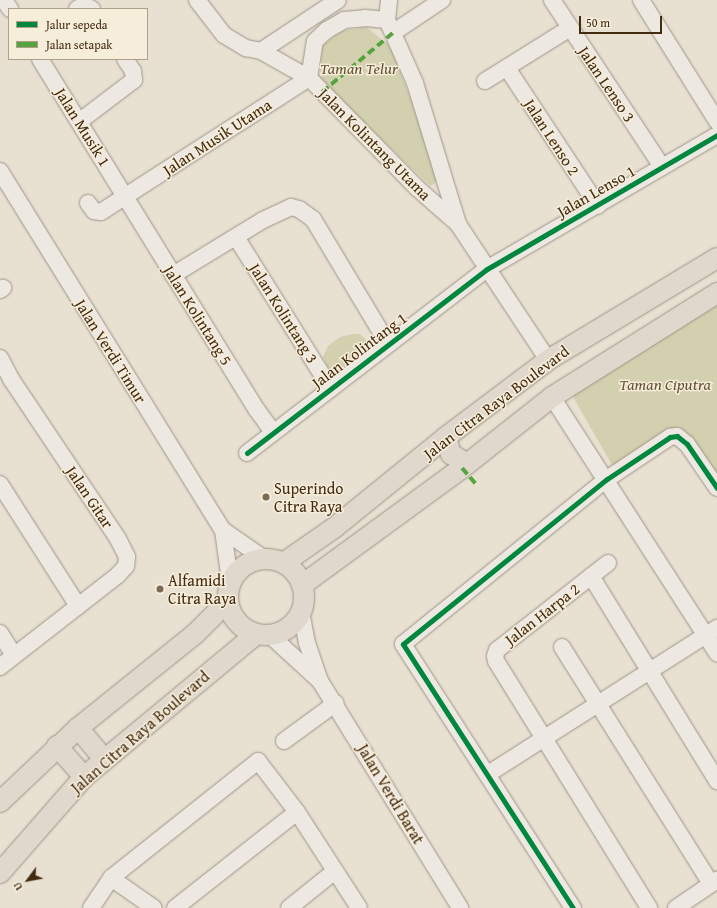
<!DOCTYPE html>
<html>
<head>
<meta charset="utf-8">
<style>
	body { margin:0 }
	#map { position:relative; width:717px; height:908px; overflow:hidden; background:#e8e0d1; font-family:"Gentium Book Plus",serif }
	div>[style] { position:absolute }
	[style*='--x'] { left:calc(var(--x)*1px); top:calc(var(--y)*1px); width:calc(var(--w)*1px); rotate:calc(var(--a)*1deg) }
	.green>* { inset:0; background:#d2d0ae }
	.roads { filter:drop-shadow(0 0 1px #9d9588) drop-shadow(0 0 1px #9d9588) }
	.minor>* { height:16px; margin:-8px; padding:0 8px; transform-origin:8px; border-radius:8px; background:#ede8e1 }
	.major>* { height:20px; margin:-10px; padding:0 10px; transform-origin:10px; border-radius:10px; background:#e0d8cc }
	.major>.ring { margin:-10px; padding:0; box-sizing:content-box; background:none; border:20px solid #e0d8cc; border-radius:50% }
	.quiet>* { height:4px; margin-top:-2px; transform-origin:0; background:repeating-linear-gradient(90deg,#55a43f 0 8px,transparent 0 12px) }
	.cycleway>* { height:5px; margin:-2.5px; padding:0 2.5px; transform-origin:2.5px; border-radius:2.5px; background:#00873e }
	.dots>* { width:11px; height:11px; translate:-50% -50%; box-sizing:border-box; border:2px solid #f7eddb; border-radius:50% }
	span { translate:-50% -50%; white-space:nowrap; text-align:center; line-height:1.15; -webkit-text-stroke:3px #f7eddb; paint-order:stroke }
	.park-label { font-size:16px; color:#625130; font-style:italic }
	.street-label { font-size:16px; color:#432b0f }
	.poi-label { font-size:16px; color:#432b0f }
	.left { translate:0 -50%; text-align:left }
	.legend { position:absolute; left:8px; top:8px; width:140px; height:52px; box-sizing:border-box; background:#f7eddb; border:1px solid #af9f89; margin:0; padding:5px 7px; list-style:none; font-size:12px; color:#432b0f }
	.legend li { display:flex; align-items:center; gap:8px; height:20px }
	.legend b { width:20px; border:1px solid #af9f89 }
	.north { position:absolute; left:8px; top:860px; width:40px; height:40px; -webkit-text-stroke:3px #f7eddb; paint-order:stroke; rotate:238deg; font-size:11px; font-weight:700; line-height:16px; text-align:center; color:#432b0f }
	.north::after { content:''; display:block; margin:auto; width:14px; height:18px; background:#432b0f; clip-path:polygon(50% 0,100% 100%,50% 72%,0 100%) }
	.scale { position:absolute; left:579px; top:16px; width:83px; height:18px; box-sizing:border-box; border:2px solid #432b0f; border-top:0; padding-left:5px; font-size:12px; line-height:14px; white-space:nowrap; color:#432b0f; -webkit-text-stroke:3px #f7eddb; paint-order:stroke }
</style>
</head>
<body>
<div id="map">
	<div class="green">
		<div style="clip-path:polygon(366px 27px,390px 46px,442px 179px,430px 186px,320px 80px,322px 46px,341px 31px)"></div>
		<div style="clip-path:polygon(717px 293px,717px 475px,670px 436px,615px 470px,565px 383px)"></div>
		<div style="clip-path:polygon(353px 334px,360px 334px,368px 342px,370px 351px,339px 374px,329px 370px,323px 357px,328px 346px,340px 337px)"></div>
	</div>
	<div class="roads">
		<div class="minor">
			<div style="--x:4;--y:0;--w:11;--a:56"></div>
			<div style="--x:197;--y:0;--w:44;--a:52.4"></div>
			<div style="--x:224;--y:35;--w:26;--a:31"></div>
			<div style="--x:246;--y:48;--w:15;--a:11"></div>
			<div style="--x:261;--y:51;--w:55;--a:29.4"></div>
			<div style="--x:309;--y:78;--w:154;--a:45.5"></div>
			<div style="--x:417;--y:188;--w:55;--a:41.3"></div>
			<div style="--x:458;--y:224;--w:163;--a:56.5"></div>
			<div style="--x:552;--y:0;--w:200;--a:56.6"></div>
			<div style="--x:641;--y:0;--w:143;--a:57.9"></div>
			<div style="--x:77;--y:9;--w:8;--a:-30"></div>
			<div style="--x:84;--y:5;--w:9;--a:27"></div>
			<div style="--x:387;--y:20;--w:20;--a:-84"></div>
			<div style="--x:394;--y:32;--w:58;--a:-33.7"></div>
			<div style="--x:261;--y:51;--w:92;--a:-33.5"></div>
			<div style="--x:40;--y:59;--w:413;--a:58.3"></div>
			<div style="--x:257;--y:410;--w:27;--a:54"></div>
			<div style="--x:507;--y:68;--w:165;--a:56.6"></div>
			<div style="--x:309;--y:78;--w:37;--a:-81"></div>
			<div style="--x:315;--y:41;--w:16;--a:-43"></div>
			<div style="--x:327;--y:30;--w:20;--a:-30"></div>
			<div style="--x:344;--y:20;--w:21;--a:-5"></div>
			<div style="--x:365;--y:18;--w:22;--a:5"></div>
			<div style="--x:387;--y:20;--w:69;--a:66"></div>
			<div style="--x:415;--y:83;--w:147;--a:73"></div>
			<div style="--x:485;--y:81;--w:100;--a:-31.9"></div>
			<div style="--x:80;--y:121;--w:68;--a:-37.2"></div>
			<div style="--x:134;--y:80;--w:9;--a:-96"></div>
			<div style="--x:133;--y:71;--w:14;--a:-124"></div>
			<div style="--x:0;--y:171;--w:423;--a:58.2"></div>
			<div style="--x:223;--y:530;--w:49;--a:35"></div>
			<div style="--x:88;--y:203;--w:10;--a:53"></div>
			<div style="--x:94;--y:211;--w:7;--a:8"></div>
			<div style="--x:101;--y:212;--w:247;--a:-32.8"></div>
			<div style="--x:236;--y:237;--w:179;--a:58"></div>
			<div style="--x:173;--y:275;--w:105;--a:-31.4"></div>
			<div style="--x:263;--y:220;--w:31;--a:-25"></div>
			<div style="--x:291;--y:207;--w:8;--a:14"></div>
			<div style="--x:299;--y:209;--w:17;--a:36"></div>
			<div style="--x:313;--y:219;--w:146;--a:59"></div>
			<div style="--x:0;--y:290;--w:4;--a:-34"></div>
			<div style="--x:0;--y:358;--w:24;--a:62"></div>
			<div style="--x:11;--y:379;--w:192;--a:56.2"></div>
			<div style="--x:118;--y:539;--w:20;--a:63"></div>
			<div style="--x:127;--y:557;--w:9;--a:96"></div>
			<div style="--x:126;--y:566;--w:12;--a:132"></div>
			<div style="--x:118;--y:575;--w:150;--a:142.1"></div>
			<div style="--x:552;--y:397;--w:305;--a:57.2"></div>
			<div style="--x:247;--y:453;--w:302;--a:-37.5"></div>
			<div style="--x:487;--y:269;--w:266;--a:-30.2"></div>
			<div style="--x:0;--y:484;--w:145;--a:57.4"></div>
			<div style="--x:223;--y:530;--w:51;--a:82.2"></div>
			<div style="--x:608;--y:563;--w:141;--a:141.9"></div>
			<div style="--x:497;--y:650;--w:6;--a:108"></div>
			<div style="--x:495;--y:656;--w:5;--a:79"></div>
			<div style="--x:496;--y:661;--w:291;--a:58.2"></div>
			<div style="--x:591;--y:576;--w:241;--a:58.4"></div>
			<div style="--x:0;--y:633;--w:26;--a:58"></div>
			<div style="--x:271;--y:636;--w:67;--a:42.6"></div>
			<div style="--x:320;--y:681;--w:40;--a:-108.9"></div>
			<div style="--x:307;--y:643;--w:32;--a:-101"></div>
			<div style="--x:562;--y:647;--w:280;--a:57.8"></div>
			<div style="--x:320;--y:681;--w:267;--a:58.3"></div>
			<div style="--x:284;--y:741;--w:64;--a:-36.2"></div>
			<div style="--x:488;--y:774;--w:272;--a:-32.5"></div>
			<div style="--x:111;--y:878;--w:52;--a:34.9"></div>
			<div style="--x:91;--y:908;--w:36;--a:-56"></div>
			<div style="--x:111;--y:878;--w:188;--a:-38.5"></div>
			<div style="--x:258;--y:761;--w:64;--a:52.6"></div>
			<div style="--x:297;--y:812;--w:114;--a:57.1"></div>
			<div style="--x:175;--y:908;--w:155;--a:-38.2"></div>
			<div style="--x:289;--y:908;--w:59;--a:-38.8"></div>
			<div style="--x:573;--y:908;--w:314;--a:-122.8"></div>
			<div style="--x:403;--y:644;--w:262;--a:-39"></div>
			<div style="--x:607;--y:479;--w:76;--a:-33.7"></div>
			<div style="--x:670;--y:437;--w:7;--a:-8"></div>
			<div style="--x:677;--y:436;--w:13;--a:39"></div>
			<div style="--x:687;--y:444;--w:53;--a:55.7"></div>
			<div style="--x:676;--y:908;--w:50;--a:-34.3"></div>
		</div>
		<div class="major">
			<div style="--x:446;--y:437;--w:18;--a:74"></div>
			<div style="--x:451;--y:454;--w:19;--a:32"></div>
			<div class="ring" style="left:228px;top:559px;width:56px;height:56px"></div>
			<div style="--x:285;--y:562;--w:60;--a:-34.8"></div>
			<div style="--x:334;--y:528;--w:144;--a:-39.1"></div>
			<div style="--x:446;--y:437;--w:128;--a:-37"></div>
			<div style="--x:548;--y:360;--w:197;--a:-31.1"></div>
			<div style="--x:302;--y:585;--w:198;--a:-36.2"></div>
			<div style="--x:462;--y:468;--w:115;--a:-38.3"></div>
			<div style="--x:552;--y:397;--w:195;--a:-32.2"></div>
			<div style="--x:78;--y:728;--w:40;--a:50"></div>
			<div style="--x:57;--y:746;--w:41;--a:48.9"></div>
			<div style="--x:0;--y:802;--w:108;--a:-43.5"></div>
			<div style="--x:78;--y:728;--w:150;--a:-38.8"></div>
			<div style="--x:195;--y:634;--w:45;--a:-45"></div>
			<div style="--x:0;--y:873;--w:128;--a:-48.8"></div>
			<div style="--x:84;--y:777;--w:222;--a:-39.7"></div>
		</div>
	</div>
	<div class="quiet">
		<div style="--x:322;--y:92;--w:94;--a:-39.8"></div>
		<div style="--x:462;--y:468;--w:23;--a:49"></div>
	</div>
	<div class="cycleway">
		<div style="--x:247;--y:453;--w:302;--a:-37.5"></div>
		<div style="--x:487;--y:269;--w:266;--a:-30.2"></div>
		<div style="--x:573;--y:908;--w:314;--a:-122.8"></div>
		<div style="--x:403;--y:644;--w:262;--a:-39"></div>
		<div style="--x:607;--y:479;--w:76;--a:-33.7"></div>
		<div style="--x:670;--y:437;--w:7;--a:-8"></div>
		<div style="--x:677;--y:436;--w:13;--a:39"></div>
		<div style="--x:687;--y:444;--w:53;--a:55.7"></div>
	</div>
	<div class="dots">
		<div style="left:266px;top:497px;background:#7d6a53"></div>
		<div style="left:160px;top:589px;background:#7d6a53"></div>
	</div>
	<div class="park-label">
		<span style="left:359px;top:68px">Taman Telur</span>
		<span style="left:665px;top:384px">Taman Ciputra</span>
	</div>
	<div class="street-label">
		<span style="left:607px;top:84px;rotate:56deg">Jalan Lenso 3</span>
		<span style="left:83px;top:127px;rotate:58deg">Jalan Musik 1</span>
		<span style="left:217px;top:137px;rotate:-33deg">Jalan Musik Utama</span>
		<span style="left:552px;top:137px;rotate:57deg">Jalan Lenso 2</span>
		<span style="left:375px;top:144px;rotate:45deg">Jalan Kolintang Utama</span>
		<span style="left:596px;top:191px;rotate:-30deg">Jalan Lenso 1</span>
		<span style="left:284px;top:313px;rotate:58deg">Jalan Kolintang 3</span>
		<span style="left:198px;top:315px;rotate:58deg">Jalan Kolintang 5</span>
		<span style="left:359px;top:350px;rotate:-37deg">Jalan Kolintang 1</span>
		<span style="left:111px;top:351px;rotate:58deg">Jalan Verdi Timur</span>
		<span style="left:496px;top:402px;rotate:-37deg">Jalan Citra Raya Boulevard</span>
		<span style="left:90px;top:497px;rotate:56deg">Jalan Gitar</span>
		<span style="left:542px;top:614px;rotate:-38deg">Jalan Harpa 2</span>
		<span style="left:140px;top:732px;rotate:-41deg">Jalan Citra Raya Boulevard</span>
		<span style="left:391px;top:794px;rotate:59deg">Jalan Verdi Barat</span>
	</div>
	<div class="poi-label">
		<span class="left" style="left:274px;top:497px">Superindo<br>Citra Raya</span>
		<span class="left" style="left:168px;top:589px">Alfamidi<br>Citra Raya</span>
	</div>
	<ul class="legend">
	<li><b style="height:5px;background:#00873e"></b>Jalur sepeda</li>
	<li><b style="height:5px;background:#55a43f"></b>Jalan setapak</li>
	</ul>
	<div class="north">U</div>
	<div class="scale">50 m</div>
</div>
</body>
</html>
